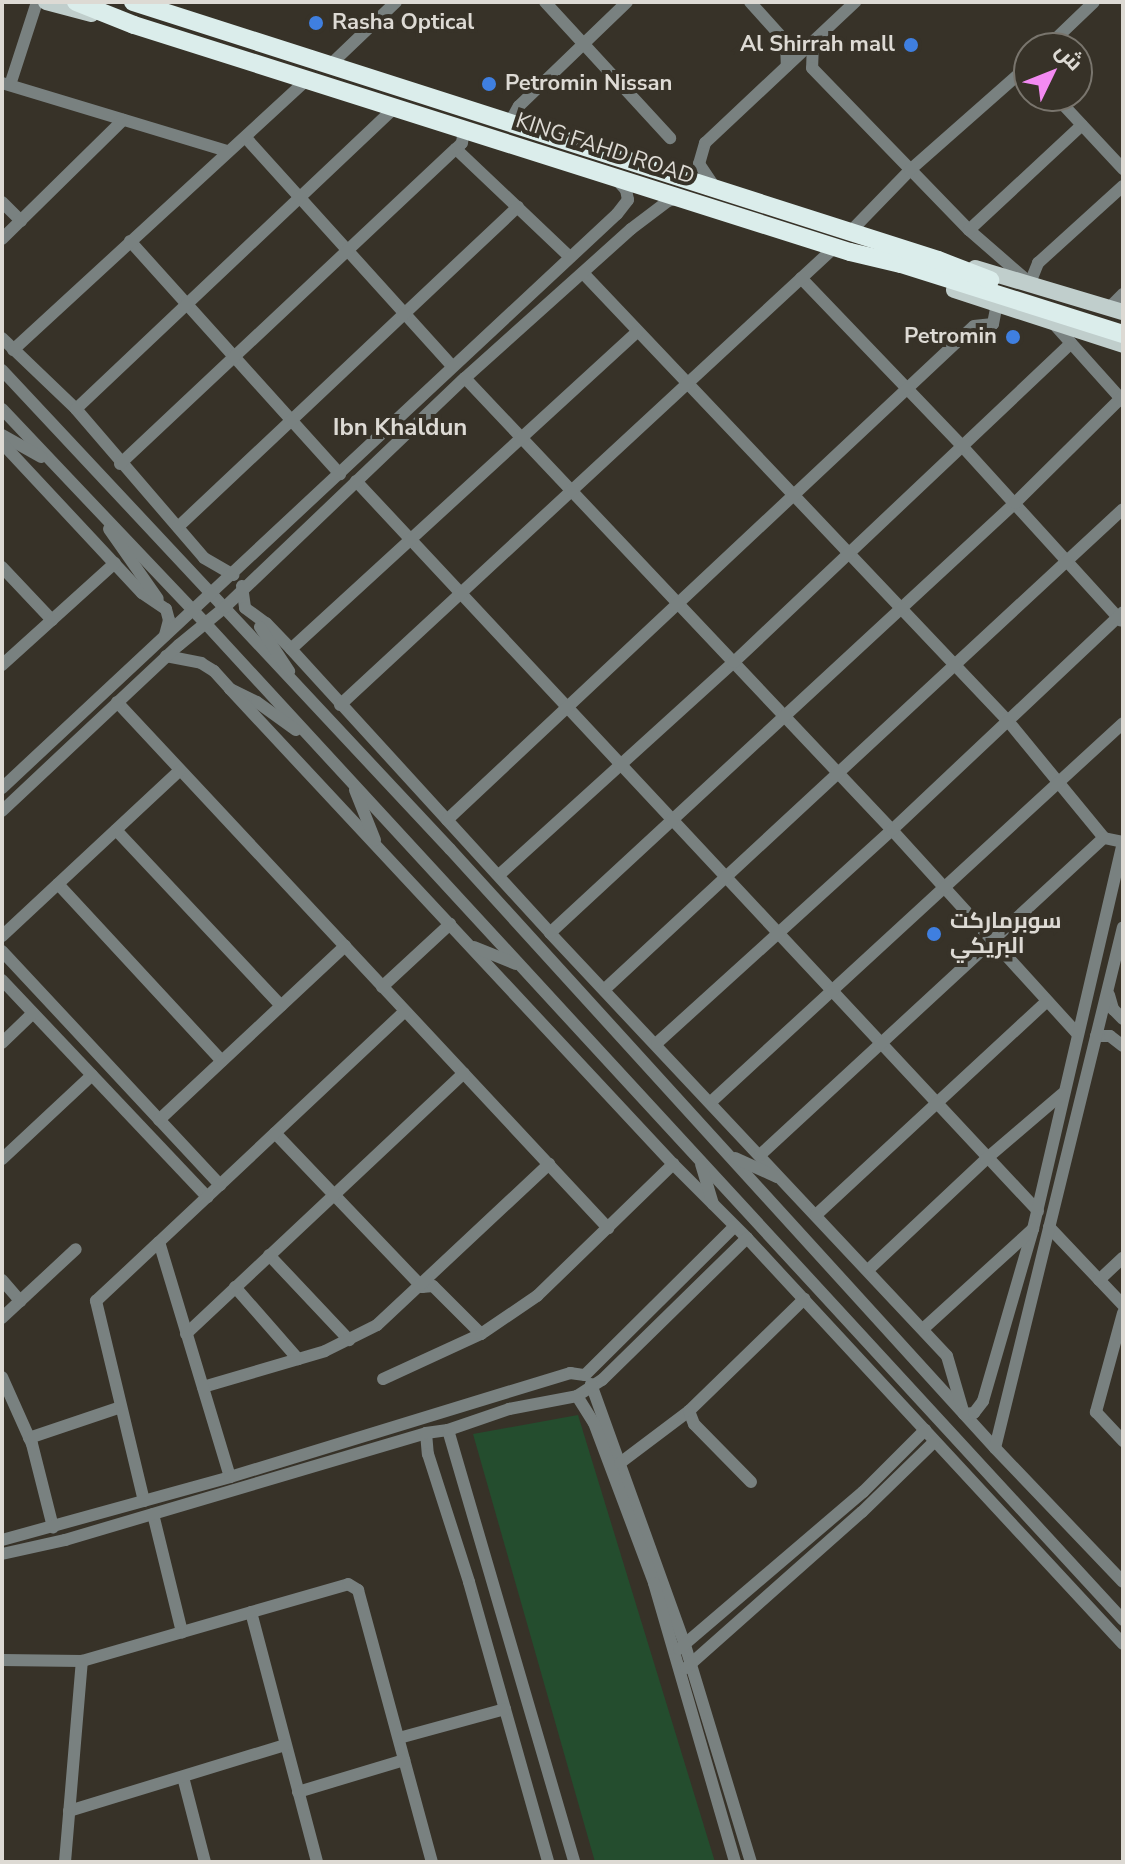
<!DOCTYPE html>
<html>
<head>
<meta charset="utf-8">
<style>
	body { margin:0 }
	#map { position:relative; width:1125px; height:1864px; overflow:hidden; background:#373228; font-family:"Nunito Sans",Cairo,sans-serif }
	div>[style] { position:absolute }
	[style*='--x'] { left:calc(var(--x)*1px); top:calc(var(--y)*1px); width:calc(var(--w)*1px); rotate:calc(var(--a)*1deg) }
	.green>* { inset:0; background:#244d2e }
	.minor>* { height:12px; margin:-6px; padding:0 6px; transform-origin:6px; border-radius:6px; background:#798180 }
	.major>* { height:16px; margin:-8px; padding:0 8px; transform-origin:8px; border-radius:8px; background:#c0cecc }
	.highway>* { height:18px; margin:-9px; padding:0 9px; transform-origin:9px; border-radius:9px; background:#dbedeb }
	.dots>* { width:22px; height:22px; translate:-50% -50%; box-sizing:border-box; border:4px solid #373228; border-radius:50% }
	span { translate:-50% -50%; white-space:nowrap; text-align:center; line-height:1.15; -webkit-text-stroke:8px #373228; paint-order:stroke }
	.poi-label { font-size:22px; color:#dddad4; font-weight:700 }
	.left { translate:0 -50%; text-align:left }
	.right { translate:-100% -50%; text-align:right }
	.street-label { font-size:22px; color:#dddad4 }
	.neighbourhood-label { font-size:24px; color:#dddad4; font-weight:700 }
	.frame { position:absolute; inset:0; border:4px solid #dddad4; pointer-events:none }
	.north { position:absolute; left:1013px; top:32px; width:80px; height:80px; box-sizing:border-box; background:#373228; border:2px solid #79756d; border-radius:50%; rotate:47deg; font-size:22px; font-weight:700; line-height:32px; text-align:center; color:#dddad4 }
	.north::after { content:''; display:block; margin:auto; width:28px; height:36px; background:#f38af2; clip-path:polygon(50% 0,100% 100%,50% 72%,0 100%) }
</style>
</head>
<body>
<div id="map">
	<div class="green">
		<div style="clip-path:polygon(578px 1415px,715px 1862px,595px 1862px,473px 1434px)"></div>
	</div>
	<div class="minor">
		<div style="--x:545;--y:2;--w:185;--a:47.4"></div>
		<div style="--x:750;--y:2;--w:54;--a:48"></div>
		<div style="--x:786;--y:42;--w:24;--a:88"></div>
		<div style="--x:813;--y:42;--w:26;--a:92"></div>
		<div style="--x:812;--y:68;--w:226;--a:45.9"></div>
		<div style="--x:969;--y:230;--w:81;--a:41"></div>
		<div style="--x:1030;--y:283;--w:22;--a:-68"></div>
		<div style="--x:1038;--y:263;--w:115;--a:-42.2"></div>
		<div style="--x:1046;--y:48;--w:66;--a:-43.8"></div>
		<div style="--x:330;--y:65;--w:91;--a:-43.7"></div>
		<div style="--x:2;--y:83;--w:235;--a:16.8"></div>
		<div style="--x:10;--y:85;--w:87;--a:-72"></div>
		<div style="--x:1055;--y:96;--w:100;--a:47"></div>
		<div style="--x:510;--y:122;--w:18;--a:-61"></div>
		<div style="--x:519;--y:106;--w:150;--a:-43.9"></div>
		<div style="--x:246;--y:138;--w:307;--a:47.9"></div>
		<div style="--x:456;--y:149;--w:157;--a:43.5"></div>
		<div style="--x:714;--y:186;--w:27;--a:-124"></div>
		<div style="--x:699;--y:164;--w:22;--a:-74"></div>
		<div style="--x:705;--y:143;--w:206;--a:-43.2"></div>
		<div style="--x:2;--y:202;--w:27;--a:45"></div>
		<div style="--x:969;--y:230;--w:154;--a:-42.9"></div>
		<div style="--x:850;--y:232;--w:86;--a:-45.9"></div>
		<div style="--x:910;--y:170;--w:159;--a:-41.4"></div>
		<div style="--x:2;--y:239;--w:170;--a:-44.5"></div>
		<div style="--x:130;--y:241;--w:314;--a:48"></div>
		<div style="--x:583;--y:273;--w:618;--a:46.51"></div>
		<div style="--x:1008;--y:721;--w:151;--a:50.6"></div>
		<div style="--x:1104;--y:838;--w:19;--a:12"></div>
		<div style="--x:801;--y:278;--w:233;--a:46.2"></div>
		<div style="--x:962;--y:446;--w:236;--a:47.7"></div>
		<div style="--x:1109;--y:308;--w:20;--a:-45"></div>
		<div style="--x:1053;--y:323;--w:105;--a:48.1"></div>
		<div style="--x:2;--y:338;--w:103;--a:43.8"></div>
		<div style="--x:76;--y:409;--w:196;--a:49.3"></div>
		<div style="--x:204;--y:558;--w:34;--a:30"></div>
		<div style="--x:13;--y:350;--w:399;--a:-42.6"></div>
		<div style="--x:2;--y:370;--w:656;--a:46.92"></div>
		<div style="--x:450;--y:849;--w:810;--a:47.7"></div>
		<div style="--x:995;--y:1448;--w:185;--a:46.3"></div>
		<div style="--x:465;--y:378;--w:622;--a:46.63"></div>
		<div style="--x:892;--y:830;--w:275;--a:47.7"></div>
		<div style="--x:2;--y:409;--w:296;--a:46.5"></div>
		<div style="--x:206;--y:624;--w:1354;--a:47.36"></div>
		<div style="--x:76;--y:409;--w:439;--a:-43.4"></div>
		<div style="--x:2;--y:435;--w:45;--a:29.4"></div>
		<div style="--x:2;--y:443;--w:205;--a:47"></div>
		<div style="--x:142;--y:593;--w:29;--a:34"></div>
		<div style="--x:166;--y:609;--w:11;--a:75"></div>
		<div style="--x:169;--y:620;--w:16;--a:105"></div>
		<div style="--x:120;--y:464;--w:461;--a:-43.2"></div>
		<div style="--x:456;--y:149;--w:8;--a:-45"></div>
		<div style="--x:462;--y:143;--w:14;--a:-82"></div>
		<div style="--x:356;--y:481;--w:999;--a:46.95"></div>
		<div style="--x:178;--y:527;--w:467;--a:-43.3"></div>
		<div style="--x:109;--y:529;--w:85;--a:55"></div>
		<div style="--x:2;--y:567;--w:73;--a:46.7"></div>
		<div style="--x:242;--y:586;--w:22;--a:82"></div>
		<div style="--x:245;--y:608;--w:26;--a:36"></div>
		<div style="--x:266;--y:623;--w:36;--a:46"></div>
		<div style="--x:291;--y:649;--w:384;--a:47.6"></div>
		<div style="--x:550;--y:933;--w:580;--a:46.82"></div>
		<div style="--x:947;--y:1356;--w:60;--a:73.7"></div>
		<div style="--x:964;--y:1414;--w:10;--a:-6"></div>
		<div style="--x:974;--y:1413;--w:15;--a:-53"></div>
		<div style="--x:983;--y:1401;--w:179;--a:-73.8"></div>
		<div style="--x:1033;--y:1229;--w:398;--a:-76.9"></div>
		<div style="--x:260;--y:627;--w:53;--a:56.6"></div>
		<div style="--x:291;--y:649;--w:469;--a:-42.5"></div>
		<div style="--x:166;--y:656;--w:36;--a:11"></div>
		<div style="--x:201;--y:663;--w:15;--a:32"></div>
		<div style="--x:214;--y:671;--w:24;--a:48"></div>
		<div style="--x:230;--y:689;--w:30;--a:26"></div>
		<div style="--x:257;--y:702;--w:48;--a:35.7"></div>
		<div style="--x:2;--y:665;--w:152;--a:-42.1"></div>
		<div style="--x:230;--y:689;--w:650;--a:47"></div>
		<div style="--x:673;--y:1164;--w:105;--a:45"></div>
		<div style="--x:747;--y:1238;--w:553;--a:47.2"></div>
		<div style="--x:117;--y:702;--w:720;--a:46.97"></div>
		<div style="--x:340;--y:705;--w:674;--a:-42.78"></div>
		<div style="--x:2;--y:788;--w:841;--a:-43.03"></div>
		<div style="--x:617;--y:214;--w:18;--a:-52"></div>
		<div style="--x:628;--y:200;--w:10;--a:-101"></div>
		<div style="--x:626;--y:190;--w:12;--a:-132"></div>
		<div style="--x:355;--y:790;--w:54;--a:68.2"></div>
		<div style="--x:2;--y:811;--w:243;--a:-43.2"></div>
		<div style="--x:179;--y:645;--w:58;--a:-39.4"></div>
		<div style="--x:224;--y:608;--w:333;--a:-43.7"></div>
		<div style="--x:465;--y:378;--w:223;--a:-41.9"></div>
		<div style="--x:631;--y:229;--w:46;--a:-37.1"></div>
		<div style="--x:668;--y:201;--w:12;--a:-14"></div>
		<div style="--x:447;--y:820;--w:722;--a:-43.15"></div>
		<div style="--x:974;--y:326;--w:19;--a:-6"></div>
		<div style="--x:993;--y:324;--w:20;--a:-79"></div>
		<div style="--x:116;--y:830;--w:241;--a:46.8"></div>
		<div style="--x:499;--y:875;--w:317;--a:-42.2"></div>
		<div style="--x:734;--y:662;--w:464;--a:-43.4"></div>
		<div style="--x:58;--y:884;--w:241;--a:47.2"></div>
		<div style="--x:550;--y:933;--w:633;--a:-42.76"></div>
		<div style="--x:1015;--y:503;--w:152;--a:-44.7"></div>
		<div style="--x:2;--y:936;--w:243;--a:-43"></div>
		<div style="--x:474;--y:947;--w:45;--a:22"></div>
		<div style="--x:2;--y:951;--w:320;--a:47"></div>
		<div style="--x:2;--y:980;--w:299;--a:46.6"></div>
		<div style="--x:382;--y:987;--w:93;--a:-42.8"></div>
		<div style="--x:605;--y:989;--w:706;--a:-42.82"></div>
		<div style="--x:1109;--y:995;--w:15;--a:74"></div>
		<div style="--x:1113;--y:1009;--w:14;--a:45"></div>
		<div style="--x:1096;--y:1036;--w:14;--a:0"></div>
		<div style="--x:1110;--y:1036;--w:16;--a:38"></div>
		<div style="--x:2;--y:1043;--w:43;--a:-44.1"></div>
		<div style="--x:657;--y:1043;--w:317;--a:-42.2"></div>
		<div style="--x:892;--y:830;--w:318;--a:-43.3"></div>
		<div style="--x:712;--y:1101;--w:558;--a:-42.6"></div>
		<div style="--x:159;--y:1120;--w:255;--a:-43.1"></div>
		<div style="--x:275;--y:1133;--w:213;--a:46.3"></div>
		<div style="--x:422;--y:1287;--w:11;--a:-5"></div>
		<div style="--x:433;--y:1286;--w:68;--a:45"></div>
		<div style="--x:760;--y:1155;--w:468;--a:-42.7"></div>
		<div style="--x:735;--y:1158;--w:46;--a:24.3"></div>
		<div style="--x:2;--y:1159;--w:123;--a:-43"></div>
		<div style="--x:701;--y:1164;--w:42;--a:73.3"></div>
		<div style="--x:816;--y:1215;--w:313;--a:-42.8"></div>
		<div style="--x:1049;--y:1227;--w:108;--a:46.5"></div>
		<div style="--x:269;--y:1255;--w:117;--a:46.7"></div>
		<div style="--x:868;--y:1270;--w:162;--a:-43.2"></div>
		<div style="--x:986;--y:1159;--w:100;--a:-40.5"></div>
		<div style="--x:2;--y:1280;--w:28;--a:49"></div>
		<div style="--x:20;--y:1301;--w:25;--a:137"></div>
		<div style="--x:1099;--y:1280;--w:33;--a:-43"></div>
		<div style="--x:235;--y:1287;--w:96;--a:48.8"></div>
		<div style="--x:20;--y:1301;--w:76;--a:-42.9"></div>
		<div style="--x:1123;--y:1313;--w:103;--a:105.3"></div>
		<div style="--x:1096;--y:1412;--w:40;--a:47"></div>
		<div style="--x:923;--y:1329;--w:149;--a:-42.3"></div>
		<div style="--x:186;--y:1334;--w:381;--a:-43.2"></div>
		<div style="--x:2;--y:1377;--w:73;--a:65.9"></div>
		<div style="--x:32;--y:1444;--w:86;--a:75.8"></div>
		<div style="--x:383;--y:1379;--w:108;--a:-24.7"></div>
		<div style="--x:481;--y:1334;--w:68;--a:-34.2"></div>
		<div style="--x:537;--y:1296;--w:190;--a:-44.1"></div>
		<div style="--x:591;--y:1384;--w:277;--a:70.2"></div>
		<div style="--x:685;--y:1645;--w:227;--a:73.1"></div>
		<div style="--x:203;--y:1387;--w:127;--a:-16.4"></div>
		<div style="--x:325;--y:1351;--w:58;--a:-26.6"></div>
		<div style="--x:377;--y:1325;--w:236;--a:-43.1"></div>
		<div style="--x:577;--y:1396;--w:32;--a:58"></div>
		<div style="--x:594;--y:1423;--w:171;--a:69.4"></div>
		<div style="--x:654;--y:1583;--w:291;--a:73.8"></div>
		<div style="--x:448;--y:1430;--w:450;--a:73.7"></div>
		<div style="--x:426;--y:1433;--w:21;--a:85"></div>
		<div style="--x:428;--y:1454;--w:134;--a:72.2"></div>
		<div style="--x:469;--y:1582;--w:291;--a:74.2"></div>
		<div style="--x:29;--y:1438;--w:97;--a:-18.6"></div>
		<div style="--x:995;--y:1448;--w:536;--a:-76.2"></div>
		<div style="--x:620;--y:1463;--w:86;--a:-37"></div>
		<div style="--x:230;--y:1477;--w:245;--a:-106.8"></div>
		<div style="--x:159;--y:1242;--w:337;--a:-43.2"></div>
		<div style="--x:751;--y:1482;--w:81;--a:-134.5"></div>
		<div style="--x:694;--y:1424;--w:14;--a:-111"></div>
		<div style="--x:689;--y:1411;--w:161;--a:-44.2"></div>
		<div style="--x:144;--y:1501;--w:206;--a:-103.5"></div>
		<div style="--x:96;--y:1301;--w:86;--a:-43.1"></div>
		<div style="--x:153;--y:1514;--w:122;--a:76.2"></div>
		<div style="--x:2;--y:1540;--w:237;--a:-15.4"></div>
		<div style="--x:230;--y:1477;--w:356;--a:-17"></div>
		<div style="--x:570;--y:1373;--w:15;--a:8"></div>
		<div style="--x:585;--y:1375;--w:211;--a:-44.8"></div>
		<div style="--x:2;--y:1554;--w:65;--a:-12.5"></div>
		<div style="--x:65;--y:1540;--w:377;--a:-16.5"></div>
		<div style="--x:426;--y:1433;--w:22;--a:-8"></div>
		<div style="--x:448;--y:1430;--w:65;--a:-19"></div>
		<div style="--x:509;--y:1409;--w:69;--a:-10.8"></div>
		<div style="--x:577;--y:1396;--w:30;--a:-33"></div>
		<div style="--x:602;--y:1380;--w:203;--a:-44.4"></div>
		<div style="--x:251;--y:1612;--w:259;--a:75.2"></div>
		<div style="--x:679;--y:1649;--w:242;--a:-40.5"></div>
		<div style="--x:863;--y:1492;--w:88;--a:-45"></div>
		<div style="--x:2;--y:1660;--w:80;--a:0.7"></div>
		<div style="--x:82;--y:1661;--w:277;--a:-16.1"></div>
		<div style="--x:348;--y:1584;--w:12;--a:31"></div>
		<div style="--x:358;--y:1590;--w:282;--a:74.8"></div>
		<div style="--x:686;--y:1668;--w:235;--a:-41.6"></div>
		<div style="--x:862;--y:1512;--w:100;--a:-44.2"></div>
		<div style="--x:399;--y:1738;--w:110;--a:-15.3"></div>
		<div style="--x:183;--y:1777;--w:88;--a:75.5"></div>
		<div style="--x:298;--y:1792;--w:111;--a:-16.8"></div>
		<div style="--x:69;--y:1811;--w:226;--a:-17"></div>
		<div style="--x:65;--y:1862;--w:202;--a:-85.2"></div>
	</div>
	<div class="major">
		<div style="--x:46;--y:2;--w:47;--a:14.9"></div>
		<div style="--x:975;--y:268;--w:154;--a:16.6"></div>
		<div style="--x:954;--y:290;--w:178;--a:18"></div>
	</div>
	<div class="highway">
		<div style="--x:76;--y:2;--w:62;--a:21.6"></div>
		<div style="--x:134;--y:25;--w:751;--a:17.59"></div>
		<div style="--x:850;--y:252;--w:52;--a:13.2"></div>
		<div style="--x:901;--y:264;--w:233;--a:17.5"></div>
		<div style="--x:133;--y:2;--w:845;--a:17.77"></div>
		<div style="--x:938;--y:260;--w:56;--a:21"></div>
	</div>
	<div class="dots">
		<div style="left:316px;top:23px;background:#3f7fe0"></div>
		<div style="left:911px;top:45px;background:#3f7fe0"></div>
		<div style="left:489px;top:84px;background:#3f7fe0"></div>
		<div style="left:1013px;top:337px;background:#3f7fe0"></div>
		<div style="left:934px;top:934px;background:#3f7fe0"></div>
	</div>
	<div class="poi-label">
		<span class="left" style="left:332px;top:23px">Rasha Optical</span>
		<span class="right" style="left:895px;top:45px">Al Shirrah mall</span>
		<span class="left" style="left:505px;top:84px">Petromin Nissan</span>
		<span class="right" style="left:997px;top:337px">Petromin</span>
		<span class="left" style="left:950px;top:934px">سوبرماركت<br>البريكي</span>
	</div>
	<div class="street-label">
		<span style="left:605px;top:149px;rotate:18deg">KING FAHD ROAD</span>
	</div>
	<div class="neighbourhood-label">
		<span style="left:400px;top:428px">Ibn Khaldun</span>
	</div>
	<div class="frame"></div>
	<div class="north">ش</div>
</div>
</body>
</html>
